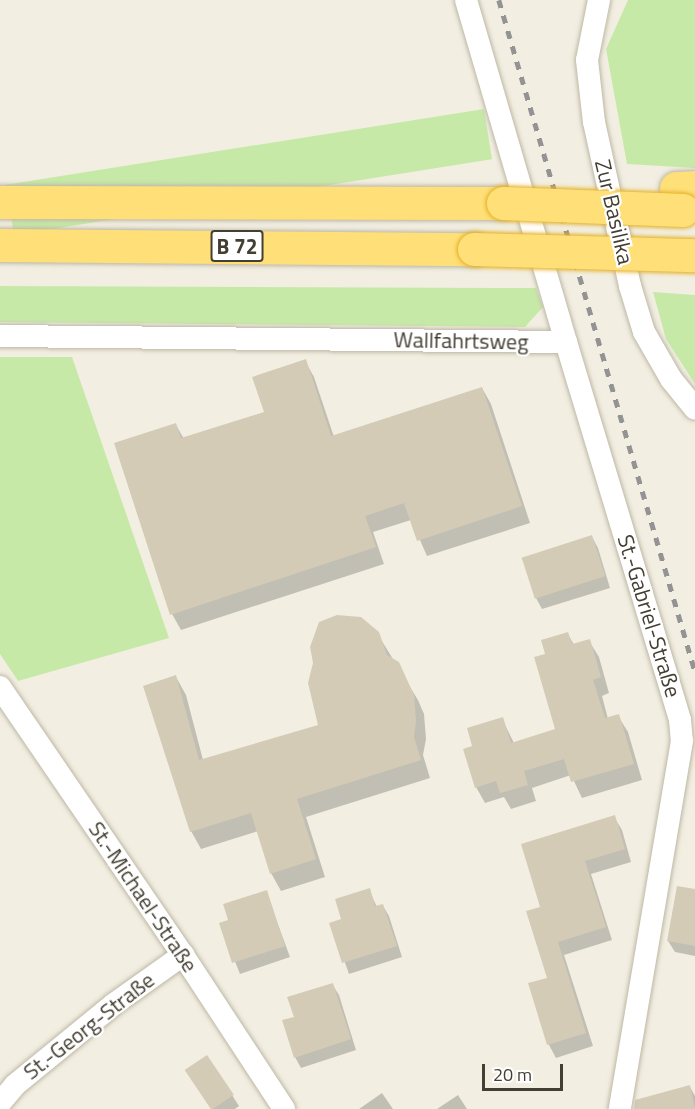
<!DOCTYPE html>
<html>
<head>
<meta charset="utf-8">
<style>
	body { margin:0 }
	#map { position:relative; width:695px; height:1109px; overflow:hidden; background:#f2efe2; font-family:"Titillium Web",sans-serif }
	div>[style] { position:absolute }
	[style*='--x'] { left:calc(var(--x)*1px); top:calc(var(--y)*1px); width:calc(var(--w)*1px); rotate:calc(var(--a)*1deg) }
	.green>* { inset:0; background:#c7e9a8; transform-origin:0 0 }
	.shadow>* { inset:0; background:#0003 }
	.building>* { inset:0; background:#d4cbb7; transform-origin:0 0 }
	.roads { filter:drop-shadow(0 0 2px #beb7a5) drop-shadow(0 0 2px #beb7a5) }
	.minor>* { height:22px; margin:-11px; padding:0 11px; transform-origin:11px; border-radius:11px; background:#fff }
	.trunk>* { height:33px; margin:-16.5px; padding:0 16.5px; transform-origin:16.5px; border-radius:16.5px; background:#ffe078 }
	.rail>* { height:4.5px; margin-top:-2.25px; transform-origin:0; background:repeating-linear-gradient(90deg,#939393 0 8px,transparent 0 16px) }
	.bridges { filter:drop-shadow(0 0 2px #e5b029) drop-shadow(0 0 2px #e5b029) }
	.trunk-bridge>* { height:33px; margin:-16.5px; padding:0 16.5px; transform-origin:16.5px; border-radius:16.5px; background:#ffe078 }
	span { translate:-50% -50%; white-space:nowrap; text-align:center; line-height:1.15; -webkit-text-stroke:4.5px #fff; paint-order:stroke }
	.shield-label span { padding:2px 4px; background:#fff; border:2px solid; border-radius:4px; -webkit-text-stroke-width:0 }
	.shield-label { font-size:21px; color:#443f33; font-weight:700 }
	.street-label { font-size:22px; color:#443f33 }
	.scale { position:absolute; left:482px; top:1064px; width:81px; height:27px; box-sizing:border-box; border:3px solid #443f33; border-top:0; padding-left:8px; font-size:18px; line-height:21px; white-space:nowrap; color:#443f33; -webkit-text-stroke:4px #fff; paint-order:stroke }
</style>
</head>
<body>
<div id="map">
	<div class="green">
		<div style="clip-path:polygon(628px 0,695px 0,695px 168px,627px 164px,606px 49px)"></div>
		<div style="left:484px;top:109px;width:51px;height:484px;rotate:81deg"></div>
		<div style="clip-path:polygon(0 286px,536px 288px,543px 307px,525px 327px,0 322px)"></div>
		<div style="clip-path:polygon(653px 292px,695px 295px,695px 384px,666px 339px)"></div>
		<div style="clip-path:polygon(0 357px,72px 357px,169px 638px,18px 681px,0 654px)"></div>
	</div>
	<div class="shadow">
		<div style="clip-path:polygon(305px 361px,314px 377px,334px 437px,482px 388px,491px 404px,530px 523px,427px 556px,411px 520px,373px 532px,384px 564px,181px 630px,172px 614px,176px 425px,184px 439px,265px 413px)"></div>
		<div style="clip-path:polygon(592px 537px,598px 548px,610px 588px,542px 609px,536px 598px,523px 558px)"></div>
		<div style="clip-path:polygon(377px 633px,418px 700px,424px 714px,426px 739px,423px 755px,430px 778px,306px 817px,325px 877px,281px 891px,271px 873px,258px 831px,201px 849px,191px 831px,176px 677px,186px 695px,203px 760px,319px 726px)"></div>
		<div style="clip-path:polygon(568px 634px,574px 645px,589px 641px,599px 657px,609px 693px,602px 696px,608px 719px,618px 716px,628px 732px,642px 780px,582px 798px,571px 775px,532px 788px,536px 801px,511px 809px,504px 797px,485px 803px,476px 787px,474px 747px,502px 719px,514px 743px,557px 730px,547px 655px)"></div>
		<div style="clip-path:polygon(614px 817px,622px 830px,631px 862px,591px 874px,612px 940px,564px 955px,593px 1046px,556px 1058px,549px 1045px,530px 984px,549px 979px,542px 908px)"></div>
		<div style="clip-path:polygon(369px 890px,377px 907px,383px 906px,389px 916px,402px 957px,349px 974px,331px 924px,343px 920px)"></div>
		<div style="clip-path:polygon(695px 891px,695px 956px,675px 952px,668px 941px)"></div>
		<div style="clip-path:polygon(266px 892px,290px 957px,240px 974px,220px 924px,230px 921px)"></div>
		<div style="clip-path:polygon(332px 984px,339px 995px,356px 1050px,301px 1068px,295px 1057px,296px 1018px)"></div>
		<div style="clip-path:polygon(194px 1081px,232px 1095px,239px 1106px,235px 1109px,212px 1109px)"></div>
		<div style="clip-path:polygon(690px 1087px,695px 1096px,695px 1109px,664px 1109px)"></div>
		<div style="clip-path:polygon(382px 1093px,393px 1109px,359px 1109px)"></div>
		<div style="clip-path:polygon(458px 1095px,467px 1109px,437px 1109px)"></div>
	</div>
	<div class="building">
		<div style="clip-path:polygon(306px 359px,331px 436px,482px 387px,522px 506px,417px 541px,404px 503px,365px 516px,376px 547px,170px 615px,114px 443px,176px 423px,181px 438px,264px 412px,252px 377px)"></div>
		<div style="left:592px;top:535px;width:43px;height:74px;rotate:72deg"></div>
		<div style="clip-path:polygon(337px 615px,361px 617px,379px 632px,387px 655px,399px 662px,414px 695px,416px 721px,414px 737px,421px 760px,297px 799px,316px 859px,270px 874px,251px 813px,190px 832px,143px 686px,176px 675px,199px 760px,318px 725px,308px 683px,313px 663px,310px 647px,319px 622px)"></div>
		<div style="clip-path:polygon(568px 632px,572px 644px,590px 639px,601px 677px,593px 680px,605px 718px,619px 714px,634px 764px,571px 782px,564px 759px,524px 771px,528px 785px,500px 793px,496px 781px,475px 788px,463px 749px,472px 746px,467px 728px,503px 717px,511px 743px,555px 729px,534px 657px,545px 654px,541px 640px)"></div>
		<div style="clip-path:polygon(615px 815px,625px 849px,585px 861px,606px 927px,558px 942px,586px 1033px,547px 1045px,528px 983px,547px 978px,526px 911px,540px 907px,521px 844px)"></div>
		<div style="clip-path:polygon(677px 886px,695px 889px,695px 946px,667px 941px)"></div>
		<div style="clip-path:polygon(370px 888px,375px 906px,383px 904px,397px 946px,342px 963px,329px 923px,341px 919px,335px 899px)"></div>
		<div style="clip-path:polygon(267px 890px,285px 946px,232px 963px,219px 923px,228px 920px,223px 904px)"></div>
		<div style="clip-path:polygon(333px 983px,351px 1039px,294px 1058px,282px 1020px,294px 1017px,287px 997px)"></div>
		<div style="left:207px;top:1055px;width:48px;height:27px;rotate:56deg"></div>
		<div style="clip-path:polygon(690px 1085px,695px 1109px,634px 1109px,635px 1100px)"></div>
	</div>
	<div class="roads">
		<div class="minor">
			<div style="--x:599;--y:0;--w:61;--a:101.3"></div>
			<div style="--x:587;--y:60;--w:62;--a:83.6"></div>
			<div style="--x:594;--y:122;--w:168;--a:77.6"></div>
			<div style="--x:630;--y:286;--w:48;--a:73.1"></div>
			<div style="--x:644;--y:332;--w:54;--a:60.1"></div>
			<div style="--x:671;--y:379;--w:38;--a:51"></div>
			<div style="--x:0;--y:336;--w:566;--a:0.61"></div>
			<div style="--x:566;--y:342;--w:356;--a:-106.3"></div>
			<div style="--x:566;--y:342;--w:395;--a:73.2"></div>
			<div style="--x:680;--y:720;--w:21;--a:85"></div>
			<div style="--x:682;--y:741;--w:373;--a:99.6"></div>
			<div style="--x:0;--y:687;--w:325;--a:55.7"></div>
			<div style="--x:183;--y:955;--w:184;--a:56.7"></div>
			<div style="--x:0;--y:1103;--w:23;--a:-50"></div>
			<div style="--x:15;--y:1085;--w:128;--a:-39.3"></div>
			<div style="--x:114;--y:1004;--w:85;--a:-35.4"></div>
		</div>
		<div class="trunk">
			<div style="--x:676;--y:188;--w:19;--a:-3"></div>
			<div style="--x:0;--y:202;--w:503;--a:0.11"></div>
			<div style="--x:0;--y:245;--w:474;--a:0.5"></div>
		</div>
	</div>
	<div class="rail">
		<div style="--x:499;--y:0;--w:699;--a:73.72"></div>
	</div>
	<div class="bridges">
		<div class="trunk-bridge">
			<div style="--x:503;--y:203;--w:180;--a:2.2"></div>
			<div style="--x:474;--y:249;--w:221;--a:1.6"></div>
		</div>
	</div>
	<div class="shield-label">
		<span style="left:237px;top:246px">B 72</span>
	</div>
	<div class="street-label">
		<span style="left:614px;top:212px;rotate:77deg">Zur Basilika</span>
		<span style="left:461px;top:341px;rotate:1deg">Wallfahrtsweg</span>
		<span style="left:649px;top:616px;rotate:73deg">St.-Gabriel-Straße</span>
		<span style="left:143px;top:897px;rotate:56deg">St.-Michael-Straße</span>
		<span style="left:89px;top:1026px;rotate:-38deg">St.-Georg-Straße</span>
	</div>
	<div class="scale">20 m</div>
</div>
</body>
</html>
